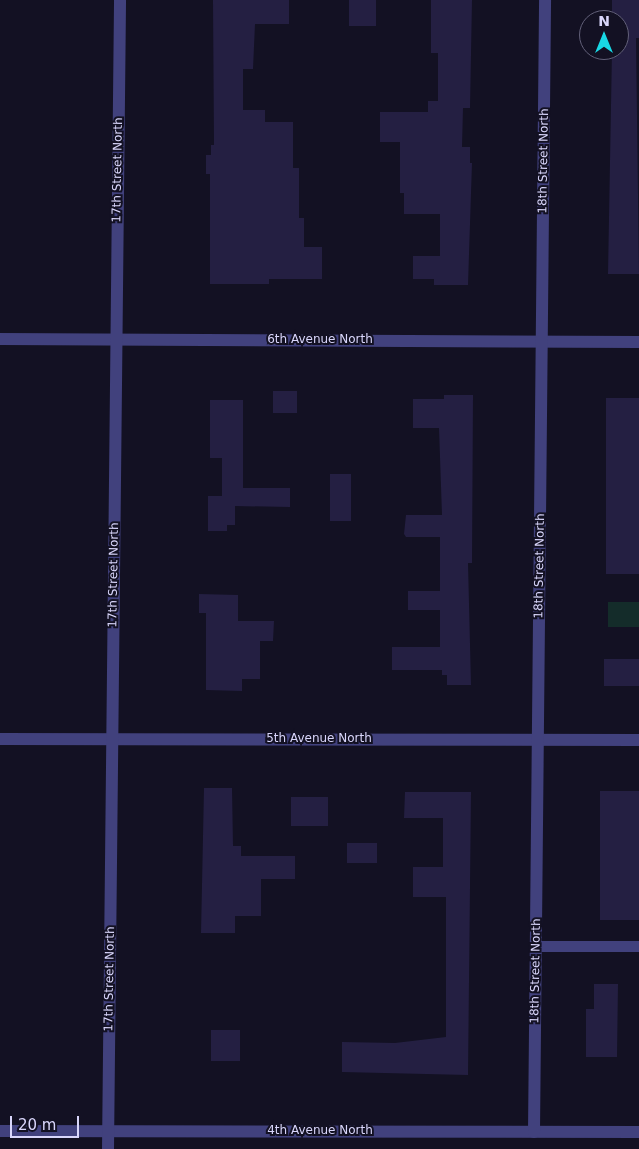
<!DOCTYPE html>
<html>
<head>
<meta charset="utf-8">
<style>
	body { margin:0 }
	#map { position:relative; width:639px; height:1149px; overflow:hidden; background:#131123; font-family:"DejaVu Sans",sans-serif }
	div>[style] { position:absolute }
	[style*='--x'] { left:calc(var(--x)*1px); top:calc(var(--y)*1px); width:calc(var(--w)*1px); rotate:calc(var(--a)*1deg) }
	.green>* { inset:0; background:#142c2a; transform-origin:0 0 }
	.building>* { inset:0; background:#241f42; transform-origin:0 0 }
	.service>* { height:11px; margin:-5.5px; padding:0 5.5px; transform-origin:5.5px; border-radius:5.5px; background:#41417d }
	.minor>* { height:12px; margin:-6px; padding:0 6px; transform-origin:6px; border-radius:6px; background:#41417d }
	span { translate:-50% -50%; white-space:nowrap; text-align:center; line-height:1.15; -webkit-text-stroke:4px #131123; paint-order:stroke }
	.street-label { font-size:12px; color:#d9d6fb }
	.north { position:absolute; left:579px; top:10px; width:50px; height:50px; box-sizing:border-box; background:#131123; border:1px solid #626079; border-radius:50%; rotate:0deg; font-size:14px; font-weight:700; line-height:20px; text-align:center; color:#d9d6fb }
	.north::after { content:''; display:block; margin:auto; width:18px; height:22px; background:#18d8e5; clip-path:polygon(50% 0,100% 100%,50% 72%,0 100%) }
	.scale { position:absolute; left:10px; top:1116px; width:69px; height:22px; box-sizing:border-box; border:2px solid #d9d6fb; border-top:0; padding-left:6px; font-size:15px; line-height:18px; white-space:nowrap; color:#d9d6fb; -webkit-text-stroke:4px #131123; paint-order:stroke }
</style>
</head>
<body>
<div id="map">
	<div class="green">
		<div style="left:608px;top:602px;width:31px;height:25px"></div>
	</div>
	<div class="building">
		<div style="clip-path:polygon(213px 0,289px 0,289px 24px,255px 24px,253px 69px,243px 69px,243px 110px,265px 110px,265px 122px,293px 122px,293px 168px,299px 168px,299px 218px,304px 218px,304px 247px,322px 247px,322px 279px,269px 279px,269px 284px,210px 284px,210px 174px,206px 174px,206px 155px,211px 155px,211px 145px,214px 145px)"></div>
		<div style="left:349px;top:0;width:27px;height:26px"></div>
		<div style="clip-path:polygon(431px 0,472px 0,470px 108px,463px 108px,462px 147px,470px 147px,470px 163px,472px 163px,468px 285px,434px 285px,434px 279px,413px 279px,413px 256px,440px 256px,440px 214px,404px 214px,404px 193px,400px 193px,400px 142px,380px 142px,380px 112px,428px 112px,428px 101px,438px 101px,438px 53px,431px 53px)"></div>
		<div style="clip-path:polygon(612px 0,639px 0,639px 38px,636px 38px,639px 274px,608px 274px,612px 50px,619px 50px,619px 20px,612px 20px)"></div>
		<div style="left:273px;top:391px;width:24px;height:22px"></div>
		<div style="clip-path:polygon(444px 395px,473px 395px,472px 563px,468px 563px,471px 685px,447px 685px,447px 675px,442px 675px,442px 670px,392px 670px,392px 647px,440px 647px,440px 610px,408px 610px,408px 591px,440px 591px,440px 537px,406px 537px,404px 534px,406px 515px,442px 515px,439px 428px,413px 428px,413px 399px,444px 399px)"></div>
		<div style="left:606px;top:398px;width:33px;height:176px"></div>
		<div style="clip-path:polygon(210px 400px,243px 400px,243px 488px,290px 488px,290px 507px,235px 506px,235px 525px,227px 525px,227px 531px,208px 531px,208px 496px,222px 496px,222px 458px,210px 458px)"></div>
		<div style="left:330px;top:474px;width:21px;height:47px"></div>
		<div style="clip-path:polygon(199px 594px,238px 595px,238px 621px,274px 621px,273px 641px,260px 641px,260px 679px,242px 679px,242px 691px,206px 690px,206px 613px,199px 613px)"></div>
		<div style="left:604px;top:659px;width:35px;height:27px"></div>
		<div style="clip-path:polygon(204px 788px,232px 788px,233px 846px,241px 846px,241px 856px,295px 856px,295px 879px,261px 879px,261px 916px,235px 916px,235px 933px,201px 933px)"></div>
		<div style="left:600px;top:791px;width:39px;height:129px"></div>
		<div style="clip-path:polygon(405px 792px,471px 792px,468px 1075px,342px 1072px,342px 1042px,395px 1043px,446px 1037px,446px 897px,413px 897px,413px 867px,443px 867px,443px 818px,404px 818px)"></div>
		<div style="left:291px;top:797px;width:37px;height:29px"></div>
		<div style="left:347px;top:843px;width:30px;height:20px"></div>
		<div style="clip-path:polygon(594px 984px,618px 984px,617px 1057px,586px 1057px,586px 1009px,594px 1009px)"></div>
		<div style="left:211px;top:1030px;width:29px;height:31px"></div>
	</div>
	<div class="service">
		<div style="--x:536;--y:946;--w:103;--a:0"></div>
	</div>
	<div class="minor">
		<div style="--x:0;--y:339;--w:639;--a:0.27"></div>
		<div style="--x:0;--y:739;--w:639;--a:0.09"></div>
		<div style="--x:0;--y:1131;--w:639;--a:0.09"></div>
		<div style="--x:534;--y:1132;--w:1132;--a:-89.44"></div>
		<div style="--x:108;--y:1149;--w:1149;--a:-89.4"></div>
	</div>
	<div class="street-label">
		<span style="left:544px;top:161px;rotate:-89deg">18th Street North</span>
		<span style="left:118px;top:170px;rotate:-89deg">17th Street North</span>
		<span style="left:320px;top:340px">6th Avenue North</span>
		<span style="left:540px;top:566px;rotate:-89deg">18th Street North</span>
		<span style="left:114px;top:575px;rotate:-89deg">17th Street North</span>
		<span style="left:319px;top:739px">5th Avenue North</span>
		<span style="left:536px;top:971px;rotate:-89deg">18th Street North</span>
		<span style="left:110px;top:979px;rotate:-89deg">17th Street North</span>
		<span style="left:320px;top:1131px">4th Avenue North</span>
	</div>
	<div class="north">N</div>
	<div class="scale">20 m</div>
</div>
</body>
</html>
